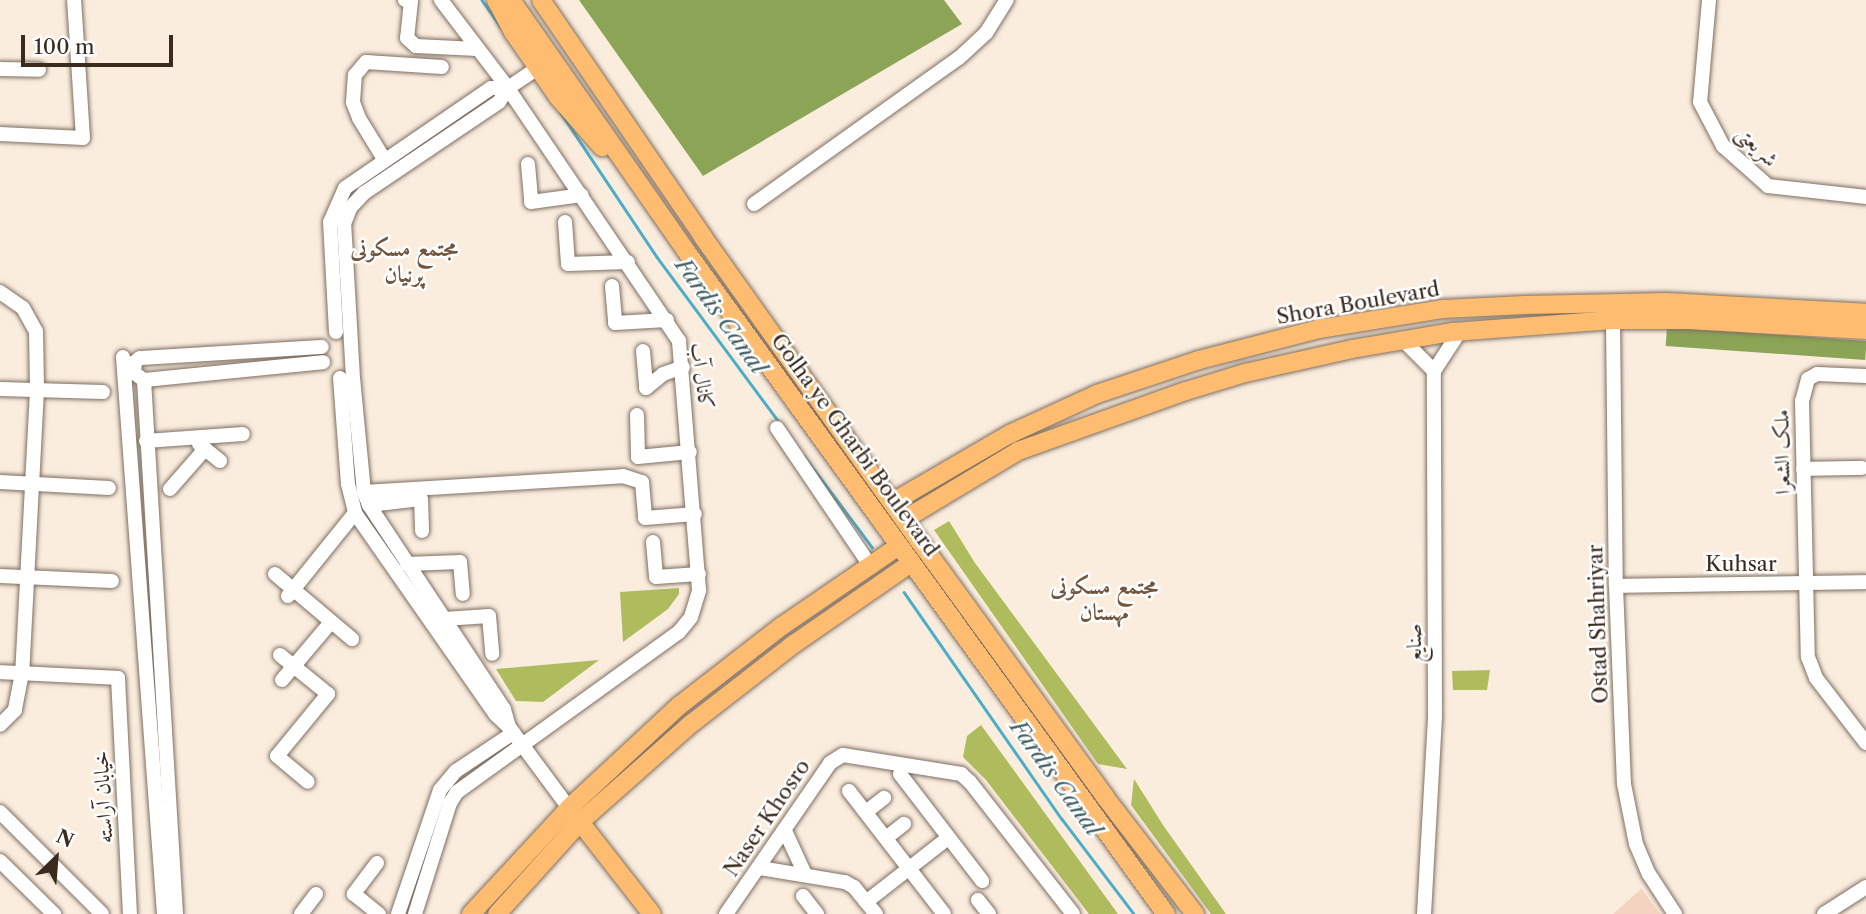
<!DOCTYPE html>
<html>
<head>
<meta charset="utf-8">
<style>
	body { margin:0 }
	#map { position:relative; width:1866px; height:914px; overflow:hidden; background:#faedde; font-family:"Libre Caslon Text",Amiri,serif }
	div>[style] { position:absolute }
	[style*='--x'] { left:calc(var(--x)*1px); top:calc(var(--y)*1px); width:calc(var(--w)*1px); rotate:calc(var(--a)*1deg) }
	.built>* { inset:0; background:#f4d3c0 }
	.green>* { inset:0; background:#afbc5e }
	.forest>* { inset:0; background:#8ba455; transform-origin:0 0 }
	.stream>* { height:2.5px; margin:-1.25px; padding:0 1.25px; transform-origin:1.25px; border-radius:1.25px; background:#4badca }
	.roads { filter:drop-shadow(0 0 2px #7e6e61) drop-shadow(0 0 2px #7e6e61) }
	.minor>* { height:14px; margin:-7px; padding:0 7px; transform-origin:7px; border-radius:7px; background:#fff }
	.major>* { height:18px; margin:-9px; padding:0 9px; transform-origin:9px; border-radius:9px; background:#fdbc6f }
	span { translate:-50% -50%; white-space:nowrap; text-align:center; line-height:1.15; -webkit-text-stroke:5px #fff; paint-order:stroke }
	.street-label { font-size:21px; color:#3b2a1e }
	.neighbourhood-label { font-size:23px; color:#73563e; font-weight:700 }
	.water-label { font-size:23px; color:#415e63; font-style:italic }
	.north { position:absolute; left:21px; top:823px; width:70px; height:70px; -webkit-text-stroke:5px #fff; paint-order:stroke; rotate:25deg; font-size:19px; font-weight:700; line-height:28px; text-align:center; color:#3b2a1e }
	.north::after { content:''; display:block; margin:auto; width:24px; height:32px; background:#3b2a1e; clip-path:polygon(50% 0,100% 100%,50% 72%,0 100%) }
	.scale { position:absolute; left:21px; top:35px; width:152px; height:32px; box-sizing:border-box; border:4px solid #3b2a1e; border-top:0; padding-left:9px; font-size:21px; line-height:24px; white-space:nowrap; color:#3b2a1e; -webkit-text-stroke:5px #fff; paint-order:stroke }
</style>
</head>
<body>
<div id="map">
	<div class="built">
		<div style="clip-path:polygon(1641px 888px,1660px 914px,1613px 914px,1641px 889px)"></div>
	</div>
	<div class="green">
		<div style="clip-path:polygon(949px 521px,975px 563px,1127px 769px,1098px 764px,934px 530px)"></div>
		<div style="clip-path:polygon(679px 588px,679px 594px,668px 609px,623px 642px,620px 592px)"></div>
		<div style="clip-path:polygon(599px 660px,543px 702px,516px 701px,496px 669px)"></div>
		<div style="clip-path:polygon(1490px 670px,1487px 690px,1453px 690px,1452px 671px)"></div>
		<div style="clip-path:polygon(981px 725px,1118px 914px,1089px 914px,986px 780px,963px 757px,967px 736px)"></div>
		<div style="clip-path:polygon(1134px 779px,1163px 825px,1226px 914px,1211px 914px,1131px 805px)"></div>
	</div>
	<div class="forest">
		<div style="clip-path:polygon(579px 0,944px 0,962px 24px,703px 176px)"></div>
		<div style="left:1667px;top:327px;width:200px;height:19px;rotate:4deg"></div>
	</div>
	<div class="stream">
		<div style="--x:482;--y:0;--w:35;--a:55"></div>
		<div style="--x:561;--y:113;--w:173;--a:56.3"></div>
		<div style="--x:657;--y:257;--w:205;--a:53.5"></div>
		<div style="--x:804;--y:456;--w:114;--a:53.2"></div>
		<div style="--x:904;--y:592;--w:277;--a:55.2"></div>
		<div style="--x:1062;--y:819;--w:119;--a:52.8"></div>
	</div>
	<div class="roads">
		<div class="minor">
			<div style="--x:405;--y:0;--w:6;--a:9"></div>
			<div style="--x:411;--y:1;--w:37;--a:96"></div>
			<div style="--x:407;--y:38;--w:12;--a:42"></div>
			<div style="--x:416;--y:46;--w:61;--a:2.8"></div>
			<div style="--x:1709;--y:0;--w:102;--a:95"></div>
			<div style="--x:1700;--y:102;--w:50;--a:62.4"></div>
			<div style="--x:1723;--y:146;--w:60;--a:41.6"></div>
			<div style="--x:1768;--y:186;--w:99;--a:6.4"></div>
			<div style="--x:0;--y:69;--w:39;--a:1"></div>
			<div style="--x:0;--y:134;--w:83;--a:2.8"></div>
			<div style="--x:83;--y:138;--w:138;--a:-93.7"></div>
			<div style="--x:384;--y:159;--w:48;--a:-121.4"></div>
			<div style="--x:359;--y:118;--w:17;--a:-111"></div>
			<div style="--x:353;--y:102;--w:27;--a:-86"></div>
			<div style="--x:355;--y:75;--w:17;--a:-50"></div>
			<div style="--x:366;--y:62;--w:76;--a:3.8"></div>
			<div style="--x:528;--y:164;--w:38;--a:85"></div>
			<div style="--x:531;--y:202;--w:51;--a:-7.8"></div>
			<div style="--x:754;--y:204;--w:252;--a:-35.5"></div>
			<div style="--x:959;--y:58;--w:37;--a:-43"></div>
			<div style="--x:986;--y:33;--w:39;--a:-58"></div>
			<div style="--x:565;--y:222;--w:42;--a:85.9"></div>
			<div style="--x:568;--y:264;--w:60;--a:-1.9"></div>
			<div style="--x:612;--y:286;--w:37;--a:85"></div>
			<div style="--x:615;--y:323;--w:52;--a:-3.3"></div>
			<div style="--x:0;--y:292;--w:28;--a:35"></div>
			<div style="--x:23;--y:308;--w:26;--a:61"></div>
			<div style="--x:36;--y:331;--w:59;--a:89"></div>
			<div style="--x:37;--y:390;--w:283;--a:93"></div>
			<div style="--x:22;--y:673;--w:38;--a:101"></div>
			<div style="--x:15;--y:710;--w:21;--a:135"></div>
			<div style="--x:1613;--y:320;--w:266;--a:89.4"></div>
			<div style="--x:1616;--y:586;--w:198;--a:87.7"></div>
			<div style="--x:1624;--y:784;--w:61;--a:78.7"></div>
			<div style="--x:1636;--y:844;--w:33;--a:67"></div>
			<div style="--x:1649;--y:874;--w:48;--a:57"></div>
			<div style="--x:336;--y:332;--w:110;--a:-93.1"></div>
			<div style="--x:330;--y:222;--w:37;--a:-66"></div>
			<div style="--x:345;--y:188;--w:177;--a:-34.4"></div>
			<div style="--x:491;--y:88;--w:17;--a:0"></div>
			<div style="--x:1402;--y:339;--w:45;--a:45"></div>
			<div style="--x:643;--y:351;--w:37;--a:85"></div>
			<div style="--x:646;--y:388;--w:22;--a:-39"></div>
			<div style="--x:663;--y:374;--w:21;--a:-19"></div>
			<div style="--x:123;--y:357;--w:559;--a:85.79"></div>
			<div style="--x:1866;--y:376;--w:49;--a:-177.7"></div>
			<div style="--x:1817;--y:374;--w:10;--a:151"></div>
			<div style="--x:1808;--y:379;--w:23;--a:105"></div>
			<div style="--x:1802;--y:401;--w:256;--a:88.7"></div>
			<div style="--x:1808;--y:657;--w:22;--a:69"></div>
			<div style="--x:1816;--y:678;--w:82;--a:52.4"></div>
			<div style="--x:340;--y:378;--w:106;--a:85.7"></div>
			<div style="--x:348;--y:484;--w:30;--a:76"></div>
			<div style="--x:355;--y:513;--w:246;--a:55.1"></div>
			<div style="--x:496;--y:715;--w:18;--a:43"></div>
			<div style="--x:509;--y:727;--w:101;--a:53.5"></div>
			<div style="--x:144;--y:380;--w:12;--a:-145"></div>
			<div style="--x:134;--y:373;--w:11;--a:-85"></div>
			<div style="--x:135;--y:362;--w:6;--a:-39"></div>
			<div style="--x:140;--y:358;--w:182;--a:-3.5"></div>
			<div style="--x:0;--y:389;--w:103;--a:1.7"></div>
			<div style="--x:637;--y:415;--w:42;--a:88.6"></div>
			<div style="--x:638;--y:457;--w:52;--a:-5.5"></div>
			<div style="--x:777;--y:428;--w:168;--a:55.9"></div>
			<div style="--x:146;--y:441;--w:97;--a:-4.1"></div>
			<div style="--x:199;--y:444;--w:27;--a:39"></div>
			<div style="--x:1803;--y:469;--w:59;--a:-1"></div>
			<div style="--x:0;--y:482;--w:109;--a:3.2"></div>
			<div style="--x:170;--y:489;--w:53;--a:-48.8"></div>
			<div style="--x:364;--y:492;--w:259;--a:-3.5"></div>
			<div style="--x:623;--y:476;--w:20;--a:18"></div>
			<div style="--x:642;--y:482;--w:36;--a:85"></div>
			<div style="--x:645;--y:518;--w:50;--a:-4.6"></div>
			<div style="--x:369;--y:505;--w:52;--a:-6.6"></div>
			<div style="--x:421;--y:499;--w:32;--a:88"></div>
			<div style="--x:653;--y:542;--w:35;--a:85"></div>
			<div style="--x:656;--y:577;--w:43;--a:-4"></div>
			<div style="--x:407;--y:564;--w:53;--a:-2.2"></div>
			<div style="--x:460;--y:562;--w:32;--a:85"></div>
			<div style="--x:275;--y:574;--w:101;--a:40.2"></div>
			<div style="--x:0;--y:576;--w:112;--a:2.6"></div>
			<div style="--x:1616;--y:586;--w:250;--a:-0.9"></div>
			<div style="--x:288;--y:596;--w:107;--a:-51.1"></div>
			<div style="--x:444;--y:619;--w:45;--a:-3.8"></div>
			<div style="--x:489;--y:616;--w:38;--a:85"></div>
			<div style="--x:280;--y:655;--w:62;--a:39.1"></div>
			<div style="--x:328;--y:694;--w:80;--a:129.4"></div>
			<div style="--x:277;--y:756;--w:40;--a:40"></div>
			<div style="--x:0;--y:672;--w:118;--a:2.9"></div>
			<div style="--x:118;--y:678;--w:236;--a:87.1"></div>
			<div style="--x:282;--y:680;--w:76;--a:-49.8"></div>
			<div style="--x:509;--y:727;--w:19;--a:-106"></div>
			<div style="--x:504;--y:709;--w:245;--a:-123.5"></div>
			<div style="--x:369;--y:505;--w:14;--a:-111"></div>
			<div style="--x:364;--y:492;--w:115;--a:-95.5"></div>
			<div style="--x:353;--y:378;--w:154;--a:-93.3"></div>
			<div style="--x:344;--y:224;--w:17;--a:-69"></div>
			<div style="--x:350;--y:208;--w:21;--a:-47"></div>
			<div style="--x:364;--y:193;--w:163;--a:-34"></div>
			<div style="--x:499;--y:102;--w:17;--a:-57"></div>
			<div style="--x:508;--y:88;--w:36;--a:-34"></div>
			<div style="--x:900;--y:774;--w:135;--a:52.5"></div>
			<div style="--x:849;--y:791;--w:155;--a:52.3"></div>
			<div style="--x:0;--y:812;--w:144;--a:45"></div>
			<div style="--x:866;--y:812;--w:23;--a:-38"></div>
			<div style="--x:785;--y:831;--w:47;--a:65.1"></div>
			<div style="--x:886;--y:838;--w:23;--a:-38"></div>
			<div style="--x:0;--y:861;--w:76;--a:44.5"></div>
			<div style="--x:377;--y:863;--w:39;--a:127"></div>
			<div style="--x:354;--y:894;--w:32;--a:39"></div>
			<div style="--x:760;--y:868;--w:86;--a:9.4"></div>
			<div style="--x:845;--y:882;--w:10;--a:29"></div>
			<div style="--x:854;--y:887;--w:35;--a:51"></div>
			<div style="--x:803;--y:896;--w:23;--a:52"></div>
			<div style="--x:978;--y:900;--w:18;--a:52"></div>
			<div style="--x:866;--y:902;--w:104;--a:-38"></div>
			<div style="--x:176;--y:914;--w:535;--a:-93.43"></div>
			<div style="--x:144;--y:380;--w:180;--a:-5.7"></div>
			<div style="--x:301;--y:914;--w:25;--a:-53"></div>
			<div style="--x:398;--y:914;--w:131;--a:-71.3"></div>
			<div style="--x:440;--y:790;--w:25;--a:-50"></div>
			<div style="--x:456;--y:771;--w:69;--a:-33.7"></div>
			<div style="--x:415;--y:914;--w:116;--a:-72.5"></div>
			<div style="--x:450;--y:803;--w:13;--a:-58"></div>
			<div style="--x:457;--y:792;--w:274;--a:-35.8"></div>
			<div style="--x:679;--y:632;--w:19;--a:-51"></div>
			<div style="--x:691;--y:617;--w:28;--a:-73"></div>
			<div style="--x:699;--y:590;--w:250;--a:-94.6"></div>
			<div style="--x:679;--y:341;--w:305;--a:-124.1"></div>
			<div style="--x:508;--y:88;--w:111;--a:-127.3"></div>
			<div style="--x:726;--y:914;--w:183;--a:-55.4"></div>
			<div style="--x:830;--y:763;--w:15;--a:-32"></div>
			<div style="--x:843;--y:755;--w:120;--a:9.1"></div>
			<div style="--x:961;--y:774;--w:12;--a:42"></div>
			<div style="--x:970;--y:782;--w:167;--a:52"></div>
			<div style="--x:1424;--y:914;--w:198;--a:-86.8"></div>
			<div style="--x:1435;--y:716;--w:345;--a:-90.2"></div>
			<div style="--x:1434;--y:371;--w:48;--a:-57"></div>
			<div style="--x:1824;--y:914;--w:50;--a:-32.7"></div>
		</div>
		<div class="major">
			<div style="--x:496;--y:0;--w:36;--a:62"></div>
			<div style="--x:513;--y:32;--w:79;--a:55.3"></div>
			<div style="--x:558;--y:97;--w:67;--a:48.7"></div>
			<div style="--x:511;--y:0;--w:306;--a:55.1"></div>
			<div style="--x:686;--y:251;--w:819;--a:54.1"></div>
			<div style="--x:541;--y:0;--w:287;--a:55.6"></div>
			<div style="--x:703;--y:237;--w:374;--a:54.6"></div>
			<div style="--x:920;--y:542;--w:315;--a:54"></div>
			<div style="--x:1105;--y:797;--w:148;--a:52.4"></div>
			<div style="--x:893;--y:502;--w:135;--a:-30.2"></div>
			<div style="--x:1010;--y:434;--w:96;--a:-24.7"></div>
			<div style="--x:1097;--y:394;--w:108;--a:-18.4"></div>
			<div style="--x:1199;--y:360;--w:124;--a:-14.5"></div>
			<div style="--x:1319;--y:329;--w:126;--a:-9.2"></div>
			<div style="--x:1443;--y:309;--w:82;--a:-2.8"></div>
			<div style="--x:1525;--y:305;--w:141;--a:-1.2"></div>
			<div style="--x:1666;--y:302;--w:200;--a:3.1"></div>
			<div style="--x:905;--y:519;--w:132;--a:-31"></div>
			<div style="--x:1018;--y:451;--w:178;--a:-19.7"></div>
			<div style="--x:1186;--y:391;--w:62;--a:-17"></div>
			<div style="--x:1245;--y:373;--w:110;--a:-12.6"></div>
			<div style="--x:1352;--y:349;--w:102;--a:-9.6"></div>
			<div style="--x:1453;--y:332;--w:160;--a:-4.3"></div>
			<div style="--x:1613;--y:320;--w:75;--a:0"></div>
			<div style="--x:1688;--y:320;--w:178;--a:3.2"></div>
			<div style="--x:573;--y:813;--w:128;--a:52"></div>
			<div style="--x:471;--y:914;--w:144;--a:-47.2"></div>
			<div style="--x:569;--y:808;--w:151;--a:-42.9"></div>
			<div style="--x:680;--y:705;--w:129;--a:-37.8"></div>
			<div style="--x:782;--y:626;--w:142;--a:-34.4"></div>
			<div style="--x:497;--y:914;--w:124;--a:-47.9"></div>
			<div style="--x:580;--y:822;--w:149;--a:-41.5"></div>
			<div style="--x:692;--y:723;--w:129;--a:-37.8"></div>
			<div style="--x:794;--y:644;--w:142;--a:-34.7"></div>
		</div>
	</div>
	<div class="street-label">
		<span style="left:1757px;top:146px;rotate:44deg">شریعتی</span>
		<span style="left:1358px;top:303px;rotate:-10deg">Shora Boulevard</span>
		<span style="left:702px;top:376px;rotate:82deg">کانال آب</span>
		<span style="left:855px;top:445px;rotate:54deg">Golha ye Gharbi Boulevard</span>
		<span style="left:1782px;top:452px;rotate:-91deg">ملک الشعرا</span>
		<span style="left:1741px;top:564px">Kuhsar</span>
		<span style="left:1598px;top:624px;rotate:-92deg">Ostad Shahriyar</span>
		<span style="left:1414px;top:643px;rotate:-90deg">صنایع</span>
		<span style="left:103px;top:797px;rotate:-93deg">خیابان آراسته</span>
		<span style="left:767px;top:818px;rotate:-56deg">Naser Khosro</span>
	</div>
	<div class="neighbourhood-label">
		<span style="left:404px;top:261px">مجتمع مسکونی<br>پرنیان</span>
		<span style="left:1104px;top:599px">مجتمع مسکونی<br>مهستان</span>
	</div>
	<div class="water-label">
		<span style="left:721px;top:316px;rotate:54deg">Fardis Canal</span>
		<span style="left:1056px;top:778px;rotate:54deg">Fardis Canal</span>
	</div>
	<div class="north">N</div>
	<div class="scale">100 m</div>
</div>
</body>
</html>
